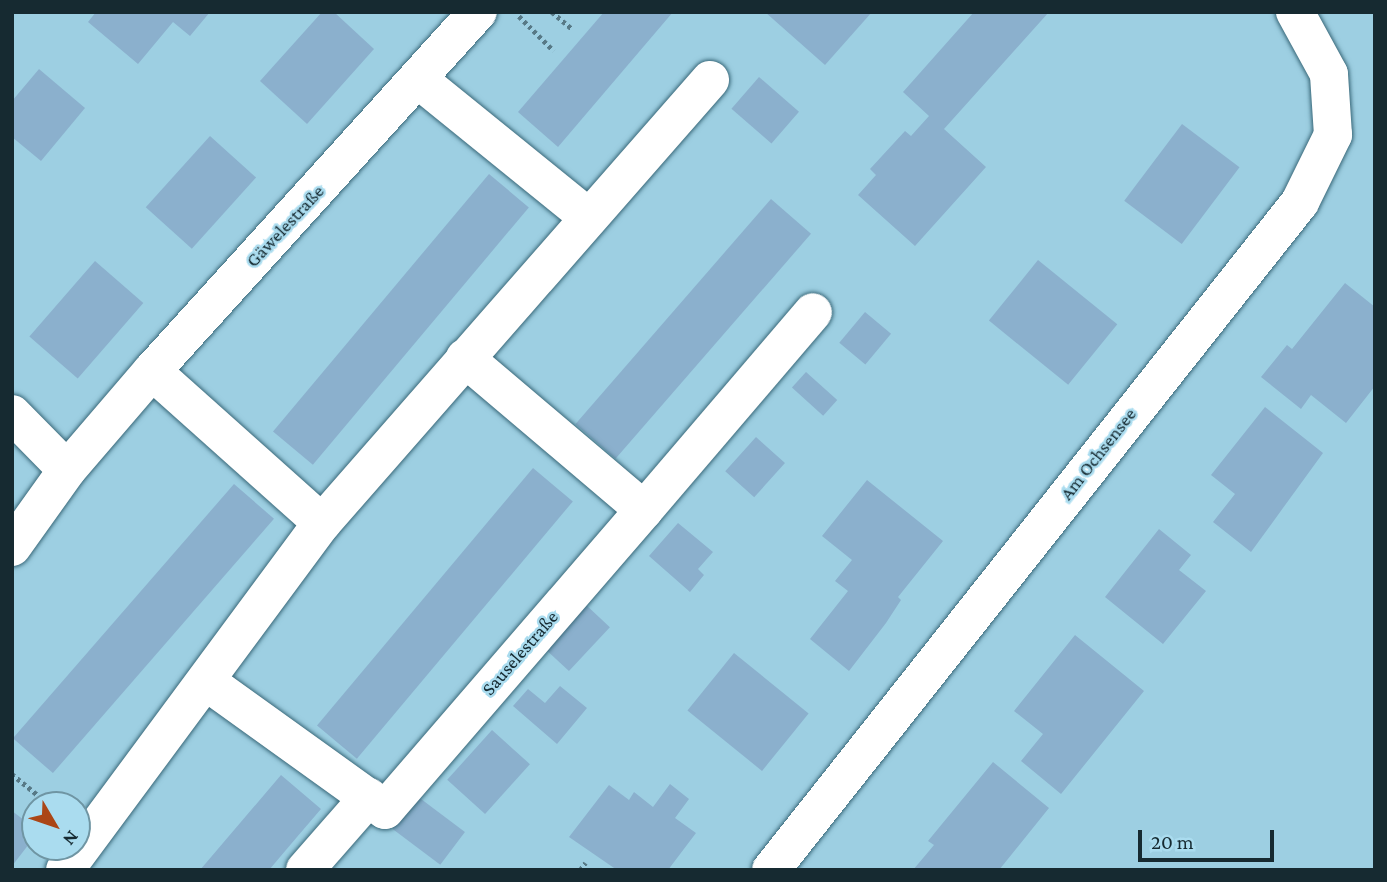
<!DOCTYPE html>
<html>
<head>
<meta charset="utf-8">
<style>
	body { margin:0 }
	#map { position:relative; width:1387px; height:882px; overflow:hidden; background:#9dcfe2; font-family:"Crimson Pro",serif }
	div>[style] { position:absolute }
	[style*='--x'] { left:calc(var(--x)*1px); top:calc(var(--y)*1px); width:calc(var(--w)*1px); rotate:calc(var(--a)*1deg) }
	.building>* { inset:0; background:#8bb0cd; transform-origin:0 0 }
	.path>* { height:4.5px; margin-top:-2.25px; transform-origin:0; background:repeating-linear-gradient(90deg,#577986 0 3.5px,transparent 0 7px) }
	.roads { filter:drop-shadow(0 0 2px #396879) drop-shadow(0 0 2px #396879) }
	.minor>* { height:38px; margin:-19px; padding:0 19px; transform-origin:19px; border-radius:19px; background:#fff }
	span { translate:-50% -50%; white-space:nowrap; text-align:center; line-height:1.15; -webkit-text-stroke:5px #aadcef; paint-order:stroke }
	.street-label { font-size:19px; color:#162a31 }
	.frame { position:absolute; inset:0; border:14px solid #162a31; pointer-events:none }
	.north { position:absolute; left:21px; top:791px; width:70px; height:70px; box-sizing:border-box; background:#aadcef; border:2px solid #6f95a3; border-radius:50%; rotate:129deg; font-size:19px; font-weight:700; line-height:28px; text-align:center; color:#162a31 }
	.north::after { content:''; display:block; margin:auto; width:24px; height:32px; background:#ab4616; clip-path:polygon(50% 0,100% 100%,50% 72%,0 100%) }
	.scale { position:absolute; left:1138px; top:830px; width:136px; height:32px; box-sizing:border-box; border:4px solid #162a31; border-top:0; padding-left:9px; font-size:21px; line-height:24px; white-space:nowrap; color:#162a31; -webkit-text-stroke:5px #aadcef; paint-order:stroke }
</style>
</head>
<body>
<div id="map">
	<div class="building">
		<div style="clip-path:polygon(96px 12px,210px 12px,190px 36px,173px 22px,138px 64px,88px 22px)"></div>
		<div style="clip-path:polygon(322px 12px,334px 12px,374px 49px,307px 124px,260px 81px)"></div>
		<div style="clip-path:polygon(604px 12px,673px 12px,558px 147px,518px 112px)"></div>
		<div style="clip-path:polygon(765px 12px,872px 12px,825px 65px)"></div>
		<div style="clip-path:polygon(974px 12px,1049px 12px,944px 129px,986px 167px,915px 246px,858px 195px,876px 175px,870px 169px,905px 131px,911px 136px,929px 116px,903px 92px)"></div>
		<div style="clip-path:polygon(39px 69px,85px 108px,41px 161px,12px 137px,12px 101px)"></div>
		<div style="left:759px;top:77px;width:53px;height:42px;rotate:41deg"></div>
		<div style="left:1182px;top:124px;width:72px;height:96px;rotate:37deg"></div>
		<div style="left:210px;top:136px;width:62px;height:96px;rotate:42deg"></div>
		<div style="left:489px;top:174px;width:52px;height:336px;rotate:40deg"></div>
		<div style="left:771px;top:199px;width:53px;height:298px;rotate:41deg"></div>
		<div style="left:1038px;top:260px;width:102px;height:78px;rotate:39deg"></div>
		<div style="left:95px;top:261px;width:64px;height:100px;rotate:41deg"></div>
		<div style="clip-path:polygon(1345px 283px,1375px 307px,1375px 386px,1346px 423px,1311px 395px,1301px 409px,1261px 377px,1287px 345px,1292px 349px)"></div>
		<div style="left:865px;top:312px;width:34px;height:40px;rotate:40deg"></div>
		<div style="left:806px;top:372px;width:42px;height:21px;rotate:42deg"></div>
		<div style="clip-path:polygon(1265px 407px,1323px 453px,1251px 552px,1213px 522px,1235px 494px,1211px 475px)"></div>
		<div style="left:756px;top:437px;width:39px;height:46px;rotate:42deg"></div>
		<div style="left:533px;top:468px;width:52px;height:336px;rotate:40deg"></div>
		<div style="clip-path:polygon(867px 480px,943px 541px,898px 597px,901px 600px,886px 623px,849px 671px,810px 639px,848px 591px,835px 581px,852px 560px,822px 536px)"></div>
		<div style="left:234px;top:484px;width:53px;height:337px;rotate:41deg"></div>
		<div style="clip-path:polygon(678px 523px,713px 552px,698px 569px,704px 575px,690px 592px,649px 556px)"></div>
		<div style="clip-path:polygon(1159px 529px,1191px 555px,1179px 570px,1206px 591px,1163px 644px,1105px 597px)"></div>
		<div style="left:585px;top:604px;width:34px;height:60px;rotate:43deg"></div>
		<div style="clip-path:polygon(1075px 635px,1144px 691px,1061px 794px,1021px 761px,1043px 734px,1014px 711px)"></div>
		<div style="left:734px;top:653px;width:96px;height:74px;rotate:39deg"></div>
		<div style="clip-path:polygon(560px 686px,587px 708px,557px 744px,513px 706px,528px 689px,545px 703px)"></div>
		<div style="left:492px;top:730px;width:51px;height:67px;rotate:42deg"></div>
		<div style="clip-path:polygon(993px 762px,1049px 808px,999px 870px,913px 870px,934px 845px,928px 841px)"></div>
		<div style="clip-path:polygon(281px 775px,321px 809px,297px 837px,269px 870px,200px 870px)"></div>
		<div style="clip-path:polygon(670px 784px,689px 799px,675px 818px,696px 833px,668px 870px,617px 870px,569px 837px,609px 785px,629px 800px,634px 792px,653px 807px)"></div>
		<div style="left:417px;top:796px;width:60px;height:41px;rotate:37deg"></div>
		<div style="clip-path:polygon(12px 811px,32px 826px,23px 839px,29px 844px,12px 866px)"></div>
	</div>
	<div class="path">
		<div style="--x:552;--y:12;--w:26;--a:40"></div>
		<div style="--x:519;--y:16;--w:49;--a:45"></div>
		<div style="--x:12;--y:774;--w:49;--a:39.2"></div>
		<div style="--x:580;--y:870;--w:9;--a:-54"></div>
	</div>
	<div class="roads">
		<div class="minor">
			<div style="--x:419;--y:80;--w:218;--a:39"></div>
			<div style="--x:152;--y:371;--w:228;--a:41.8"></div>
			<div style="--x:12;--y:414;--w:78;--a:45.5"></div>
			<div style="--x:644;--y:510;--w:260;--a:-49.5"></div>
			<div style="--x:12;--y:547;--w:95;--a:-54.5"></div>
			<div style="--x:67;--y:470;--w:130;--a:-49.4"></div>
			<div style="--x:152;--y:371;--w:485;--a:-47.8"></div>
			<div style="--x:207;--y:682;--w:219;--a:35.7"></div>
			<div style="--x:385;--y:810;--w:396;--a:-49.2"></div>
			<div style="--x:644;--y:510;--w:235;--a:-139.7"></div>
			<div style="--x:65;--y:870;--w:432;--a:-53.5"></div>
			<div style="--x:322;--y:523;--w:589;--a:-48.79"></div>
			<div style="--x:305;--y:870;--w:97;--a:-48.8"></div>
			<div style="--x:771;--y:870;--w:852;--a:-51.62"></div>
			<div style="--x:1300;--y:202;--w:75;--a:-63.8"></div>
			<div style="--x:1333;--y:135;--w:61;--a:-93.8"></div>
			<div style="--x:1329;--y:74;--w:71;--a:-118.7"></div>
		</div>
	</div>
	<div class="street-label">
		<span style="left:285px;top:226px;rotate:-47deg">Gäwelestraße</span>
		<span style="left:1098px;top:454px;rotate:-52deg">Am Ochsensee</span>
		<span style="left:520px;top:653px;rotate:-49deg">Sauselestraße</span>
	</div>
	<div class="frame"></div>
	<div class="north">N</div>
	<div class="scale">20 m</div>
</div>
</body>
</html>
